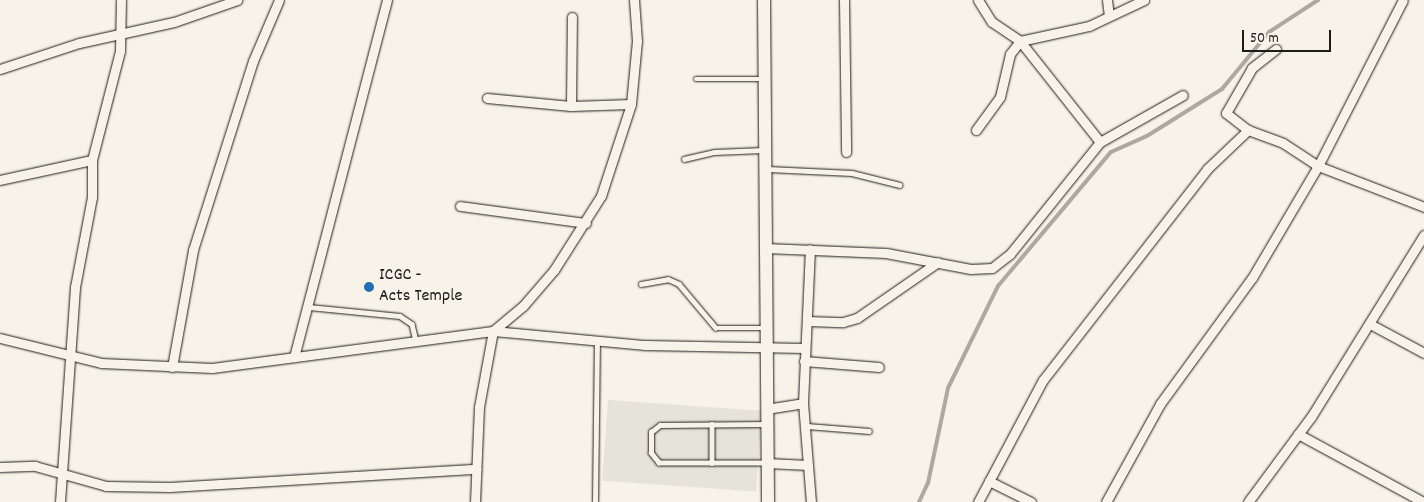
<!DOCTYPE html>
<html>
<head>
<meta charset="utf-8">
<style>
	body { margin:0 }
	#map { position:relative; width:1424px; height:502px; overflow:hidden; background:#f7f3e8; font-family:Dekko,sans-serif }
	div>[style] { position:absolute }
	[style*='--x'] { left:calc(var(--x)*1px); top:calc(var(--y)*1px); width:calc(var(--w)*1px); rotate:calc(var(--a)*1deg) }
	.built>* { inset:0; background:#e6e3d9; transform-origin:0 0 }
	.stream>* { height:4px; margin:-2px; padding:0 2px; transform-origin:2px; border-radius:2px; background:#aca9a2 }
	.roads { filter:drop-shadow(0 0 1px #1c1c1c) drop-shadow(0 0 1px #1c1c1c) }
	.service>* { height:4.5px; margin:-2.25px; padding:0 2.25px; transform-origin:2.25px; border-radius:2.25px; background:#f7f3e8 }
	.minor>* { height:9px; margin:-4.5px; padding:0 4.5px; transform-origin:4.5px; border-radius:4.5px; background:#f7f3e8 }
	.secondary>* { height:12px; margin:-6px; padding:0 6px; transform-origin:6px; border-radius:6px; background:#f7f3e8 }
	.dots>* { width:14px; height:14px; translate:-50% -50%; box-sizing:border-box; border:2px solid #f7f3e8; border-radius:50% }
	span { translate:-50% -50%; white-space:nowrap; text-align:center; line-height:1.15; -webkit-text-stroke:4px #f7f3e8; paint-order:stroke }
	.poi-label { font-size:18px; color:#1c1c1c }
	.left { translate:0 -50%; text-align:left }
	.scale { position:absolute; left:1242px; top:30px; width:89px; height:22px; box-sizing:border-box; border:2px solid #1c1c1c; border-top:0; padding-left:6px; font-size:15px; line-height:18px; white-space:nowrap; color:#1c1c1c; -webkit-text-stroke:4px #f7f3e8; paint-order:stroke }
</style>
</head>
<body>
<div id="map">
	<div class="built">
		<div style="left:608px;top:400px;width:154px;height:81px;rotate:4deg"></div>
	</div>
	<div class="stream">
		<div style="--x:919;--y:502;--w:21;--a:-65"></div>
		<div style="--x:928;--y:483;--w:97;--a:-78.1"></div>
		<div style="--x:948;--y:388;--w:114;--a:-63.9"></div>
		<div style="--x:998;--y:286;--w:175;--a:-49.9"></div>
		<div style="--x:1111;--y:152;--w:39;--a:-24"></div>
		<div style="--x:1147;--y:136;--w:89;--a:-32.1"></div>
		<div style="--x:1222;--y:89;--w:74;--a:-50.5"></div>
		<div style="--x:1269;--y:32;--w:59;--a:-33.1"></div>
	</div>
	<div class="roads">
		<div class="service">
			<div style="--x:696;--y:79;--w:67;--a:0"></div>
			<div style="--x:684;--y:159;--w:31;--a:-13"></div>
			<div style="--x:714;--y:152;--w:49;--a:-2.3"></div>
			<div style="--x:768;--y:169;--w:84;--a:2.7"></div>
			<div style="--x:852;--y:173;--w:49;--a:14"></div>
			<div style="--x:641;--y:284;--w:27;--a:-10"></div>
			<div style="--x:668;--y:279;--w:12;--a:24"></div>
			<div style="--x:679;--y:284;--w:57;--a:49.9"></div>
			<div style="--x:716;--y:328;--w:48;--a:0"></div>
			<div style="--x:309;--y:307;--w:91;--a:5.6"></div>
			<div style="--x:400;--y:316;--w:14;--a:34"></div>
			<div style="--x:412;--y:324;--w:17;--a:77"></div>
			<div style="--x:712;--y:424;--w:39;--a:90"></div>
			<div style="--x:807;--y:426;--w:62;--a:4.6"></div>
			<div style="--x:766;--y:463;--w:107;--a:180"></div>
			<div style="--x:659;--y:463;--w:13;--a:-129"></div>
			<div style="--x:651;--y:453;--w:21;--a:-90"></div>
			<div style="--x:651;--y:432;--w:11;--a:-38"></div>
			<div style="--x:660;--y:425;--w:107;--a:-0.5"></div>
			<div style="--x:595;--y:502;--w:161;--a:-89.3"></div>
		</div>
		<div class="minor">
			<div style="--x:844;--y:0;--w:152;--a:89.2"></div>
			<div style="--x:978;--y:0;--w:26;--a:58"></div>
			<div style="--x:992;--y:22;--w:34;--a:34"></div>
			<div style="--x:1020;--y:41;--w:129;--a:51.6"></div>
			<div style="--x:1107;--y:0;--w:16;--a:83"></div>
			<div style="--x:1276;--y:49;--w:31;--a:142"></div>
			<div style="--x:1252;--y:68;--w:52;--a:120"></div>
			<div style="--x:1226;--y:113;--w:28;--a:38"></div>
			<div style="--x:1248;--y:130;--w:37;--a:20"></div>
			<div style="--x:1283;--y:143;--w:42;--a:33.3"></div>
			<div style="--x:1318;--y:166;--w:114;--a:21.1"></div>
			<div style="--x:0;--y:69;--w:83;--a:-18.2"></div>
			<div style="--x:79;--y:43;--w:97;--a:-12.5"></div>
			<div style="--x:174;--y:22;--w:67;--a:-19.2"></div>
			<div style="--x:487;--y:98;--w:84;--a:5.4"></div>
			<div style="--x:571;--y:106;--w:60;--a:-1.9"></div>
			<div style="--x:571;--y:106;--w:89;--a:-89.4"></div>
			<div style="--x:976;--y:130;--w:41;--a:-54"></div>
			<div style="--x:1000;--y:97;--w:44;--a:-76.9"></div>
			<div style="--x:1010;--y:54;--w:16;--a:-52"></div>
			<div style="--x:1020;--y:41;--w:71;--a:-12.3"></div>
			<div style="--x:1089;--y:26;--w:61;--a:-25.3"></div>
			<div style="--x:0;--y:180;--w:94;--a:-12.3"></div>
			<div style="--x:460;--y:206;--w:127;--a:7.7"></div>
			<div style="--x:765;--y:248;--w:121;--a:2.4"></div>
			<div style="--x:886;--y:253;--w:86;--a:10.7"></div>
			<div style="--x:971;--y:269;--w:21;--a:-3"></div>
			<div style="--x:992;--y:268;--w:23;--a:-38"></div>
			<div style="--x:1010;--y:254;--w:144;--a:-51.2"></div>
			<div style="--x:1100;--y:142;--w:95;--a:-29.5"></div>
			<div style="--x:807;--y:321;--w:36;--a:2"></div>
			<div style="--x:843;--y:322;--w:15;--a:-16"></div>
			<div style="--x:857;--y:318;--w:98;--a:-34.7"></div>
			<div style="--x:1370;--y:324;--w:61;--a:28.2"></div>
			<div style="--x:0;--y:338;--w:104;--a:13.9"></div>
			<div style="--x:101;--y:363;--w:111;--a:2.6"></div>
			<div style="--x:212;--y:368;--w:283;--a:-7.5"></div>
			<div style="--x:493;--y:331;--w:153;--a:5.3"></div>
			<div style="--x:645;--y:345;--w:159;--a:1.1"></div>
			<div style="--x:294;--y:357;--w:369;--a:-75.4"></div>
			<div style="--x:804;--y:361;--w:75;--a:4.6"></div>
			<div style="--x:172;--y:367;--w:119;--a:-79.8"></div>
			<div style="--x:193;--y:250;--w:198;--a:-72.4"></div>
			<div style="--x:253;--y:61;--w:66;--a:-66.9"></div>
			<div style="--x:803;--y:403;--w:154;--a:-87.4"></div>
			<div style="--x:766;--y:409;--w:37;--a:-9"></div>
			<div style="--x:803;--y:403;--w:99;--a:85.4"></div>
			<div style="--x:1298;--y:434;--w:142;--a:28.5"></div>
			<div style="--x:767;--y:463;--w:41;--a:2.8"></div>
			<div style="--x:0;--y:467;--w:35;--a:-2"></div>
			<div style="--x:35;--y:466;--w:74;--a:15.7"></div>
			<div style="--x:106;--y:486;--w:64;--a:0.9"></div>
			<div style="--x:170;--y:487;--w:307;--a:-3.4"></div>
			<div style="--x:989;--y:481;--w:47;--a:26.6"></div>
			<div style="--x:60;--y:502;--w:216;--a:-86"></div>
			<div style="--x:75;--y:287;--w:92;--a:-79.3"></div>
			<div style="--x:92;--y:197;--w:37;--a:-90"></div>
			<div style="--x:92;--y:160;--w:113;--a:-75.6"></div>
			<div style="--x:120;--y:51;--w:51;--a:-88.9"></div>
			<div style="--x:475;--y:502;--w:95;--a:-87.6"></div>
			<div style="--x:479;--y:407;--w:77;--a:-79.6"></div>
			<div style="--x:493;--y:331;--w:39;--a:-40"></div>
			<div style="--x:523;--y:306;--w:48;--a:-49.3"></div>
			<div style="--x:554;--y:270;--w:88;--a:-57.6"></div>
			<div style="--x:601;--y:196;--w:97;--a:-71.9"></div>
			<div style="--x:631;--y:104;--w:63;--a:-84.6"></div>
			<div style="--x:637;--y:41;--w:41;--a:-94.2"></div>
			<div style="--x:978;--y:502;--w:138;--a:-62"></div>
			<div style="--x:1043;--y:380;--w:267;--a:-52.1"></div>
			<div style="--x:1207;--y:169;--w:57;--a:-43.6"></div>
			<div style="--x:1106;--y:502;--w:112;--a:-61.1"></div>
			<div style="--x:1160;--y:404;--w:156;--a:-53.9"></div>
			<div style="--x:1252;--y:278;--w:130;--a:-59.5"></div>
			<div style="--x:1318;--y:166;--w:186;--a:-62.9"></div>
			<div style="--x:1248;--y:502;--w:106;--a:-53.5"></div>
			<div style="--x:1311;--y:417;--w:214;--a:-58.2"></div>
		</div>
		<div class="secondary">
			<div style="--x:764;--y:0;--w:502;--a:89.54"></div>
		</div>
	</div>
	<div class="dots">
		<div style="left:369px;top:287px;background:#1f6fb2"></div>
	</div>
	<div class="poi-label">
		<span class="left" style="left:379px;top:287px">ICGC -<br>Acts Temple</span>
	</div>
	<div class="scale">50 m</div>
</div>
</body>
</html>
